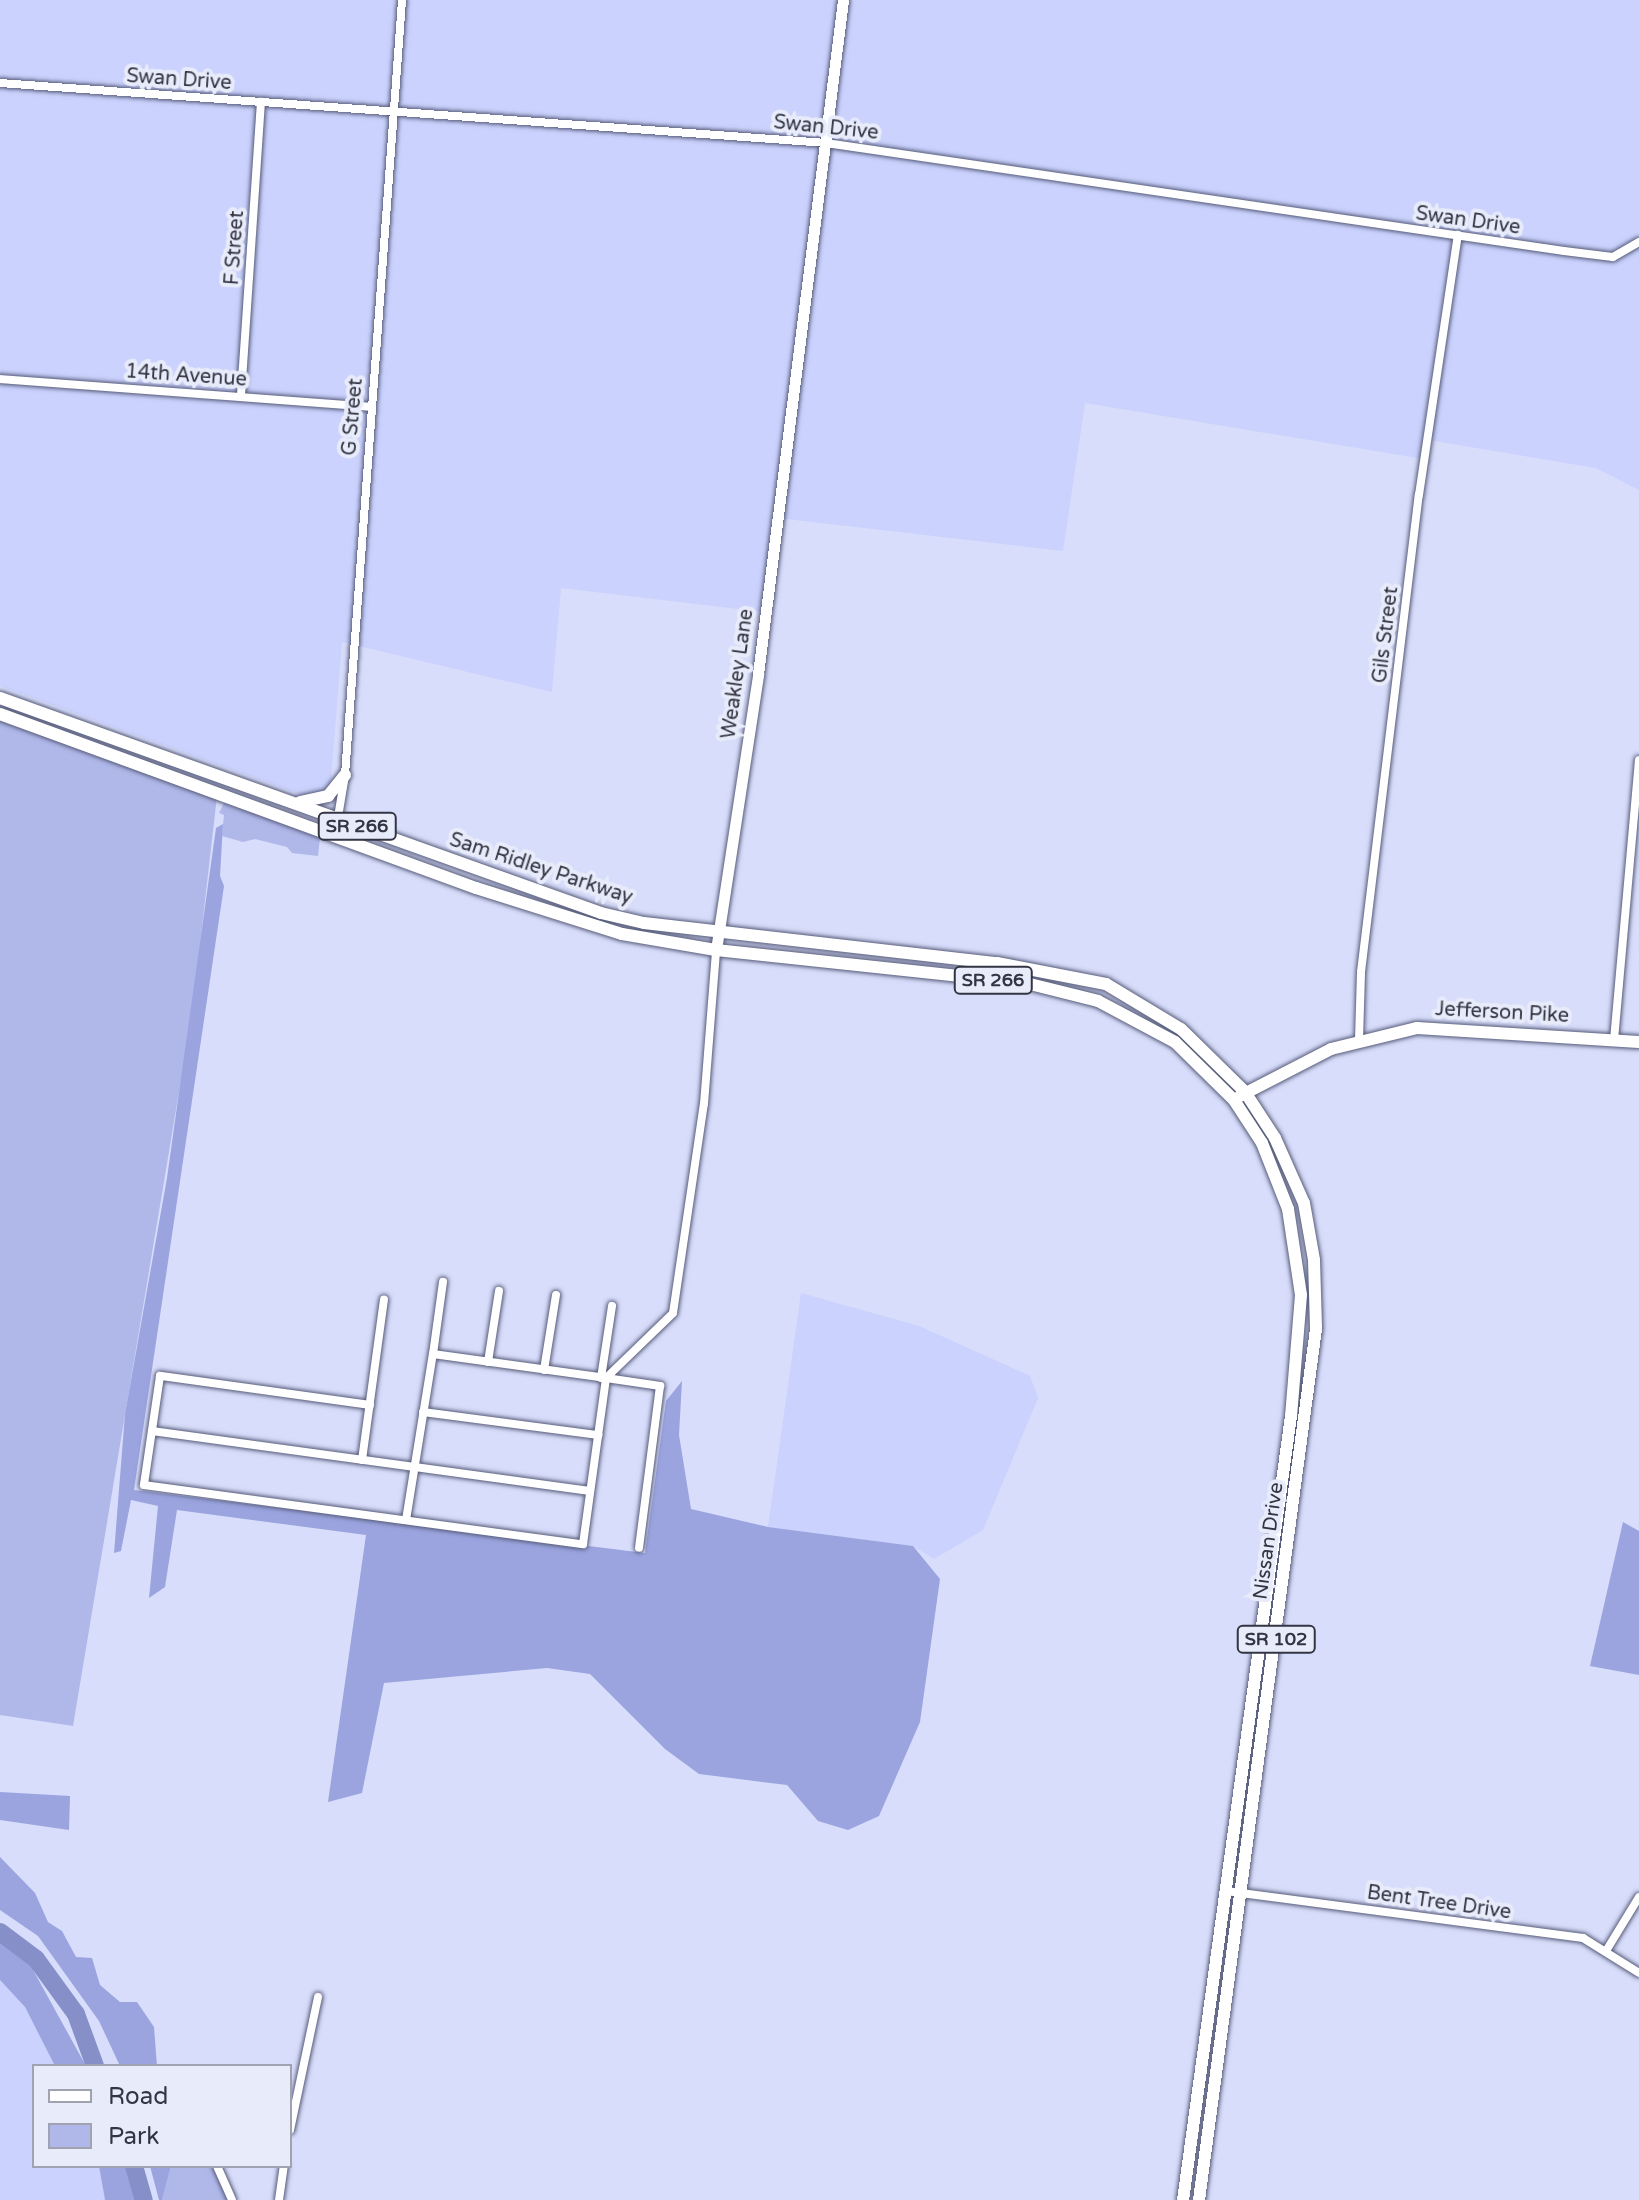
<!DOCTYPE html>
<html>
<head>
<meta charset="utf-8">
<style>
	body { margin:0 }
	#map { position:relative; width:1639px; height:2200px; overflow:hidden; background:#d7ddfa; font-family:"Varela Round",sans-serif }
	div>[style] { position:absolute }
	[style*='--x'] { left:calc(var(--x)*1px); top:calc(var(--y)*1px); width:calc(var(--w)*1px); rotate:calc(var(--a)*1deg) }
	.built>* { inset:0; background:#cad2fd }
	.green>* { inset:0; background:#b0b8ea }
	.forest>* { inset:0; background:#9ba4df }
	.river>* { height:18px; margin:-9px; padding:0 9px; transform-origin:9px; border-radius:9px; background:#868fc8 }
	.roads { filter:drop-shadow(0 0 2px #565b79) drop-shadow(0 0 2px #565b79) }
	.minor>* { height:8px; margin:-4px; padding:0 4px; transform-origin:4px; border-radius:4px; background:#fff }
	.secondary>* { height:11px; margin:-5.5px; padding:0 5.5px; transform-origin:5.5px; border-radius:5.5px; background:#fff }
	.primary>* { height:12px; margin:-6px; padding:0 6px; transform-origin:6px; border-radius:6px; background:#fff }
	span { translate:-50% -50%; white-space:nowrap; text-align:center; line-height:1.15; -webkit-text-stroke:8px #e8ebf9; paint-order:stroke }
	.shield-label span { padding:2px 6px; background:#e8ebf9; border:2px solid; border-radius:6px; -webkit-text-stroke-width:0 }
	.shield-label { font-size:18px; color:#333543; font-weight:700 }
	.street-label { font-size:20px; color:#333543 }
	.legend { position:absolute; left:32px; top:2064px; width:260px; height:104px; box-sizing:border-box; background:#e8ebf9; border:2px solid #a0a2b0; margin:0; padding:10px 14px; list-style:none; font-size:24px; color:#333543 }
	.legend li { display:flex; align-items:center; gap:16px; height:40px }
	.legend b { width:40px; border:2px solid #a0a2b0 }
</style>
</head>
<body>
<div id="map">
	<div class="built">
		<div style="clip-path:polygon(0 0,1639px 0,1639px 490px,1596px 468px,1428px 440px,1424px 459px,1085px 403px,1063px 551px,778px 518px,765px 612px,561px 588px,552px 692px,342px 642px,329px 805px,0 686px)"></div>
		<div style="clip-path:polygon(801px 1293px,919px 1326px,1030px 1376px,1038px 1398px,983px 1530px,934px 1559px,913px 1546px,768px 1527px)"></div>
		<div style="clip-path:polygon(0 1980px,25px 2007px,55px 2066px,34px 2066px,34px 2166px,99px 2166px,105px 2200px,0 2200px)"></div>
	</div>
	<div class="green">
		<div style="clip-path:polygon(0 721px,217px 796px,192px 1014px,73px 1726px,0 1715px)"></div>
		<div style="clip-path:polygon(225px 801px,320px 837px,318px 856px,292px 853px,287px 847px,255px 839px,243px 842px,222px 836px,224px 815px,219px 813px)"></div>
		<div style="clip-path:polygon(171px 2166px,212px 2166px,228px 2200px,162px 2200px)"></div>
	</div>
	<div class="forest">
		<div style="clip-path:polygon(223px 824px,220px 876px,224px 886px,134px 1490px,645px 1553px,666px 1401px,682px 1381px,679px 1435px,691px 1509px,768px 1527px,913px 1546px,940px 1579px,920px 1722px,879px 1816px,848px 1830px,818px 1821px,787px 1785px,699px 1774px,665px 1749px,590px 1674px,547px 1668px,384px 1683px,362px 1793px,328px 1802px,366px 1535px,177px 1510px,165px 1587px,149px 1598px,158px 1506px,131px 1500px,121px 1551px,114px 1553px,125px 1414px,167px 1178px,216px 828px)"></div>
		<div style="clip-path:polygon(1623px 1522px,1639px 1531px,1639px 1675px,1590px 1666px)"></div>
		<div style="clip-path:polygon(0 1792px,70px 1796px,69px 1830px,0 1820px)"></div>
		<div style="clip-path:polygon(0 1857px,35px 1893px,48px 1922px,62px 1931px,76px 1957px,92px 1958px,100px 1985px,120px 2002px,137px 2002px,154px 2027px,157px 2066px,120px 2066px,99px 2021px,38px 1936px,0 1910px)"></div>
		<div style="clip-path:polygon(0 1940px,27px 1959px,86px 2066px,55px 2066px,25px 2007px,0 1980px)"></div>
		<div style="clip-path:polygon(99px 2166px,129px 2166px,136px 2200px,105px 2200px)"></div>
		<div style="clip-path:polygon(150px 2166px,171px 2166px,162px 2200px,159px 2200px)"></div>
	</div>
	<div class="river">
		<div style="--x:0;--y:1932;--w:45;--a:36.9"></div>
		<div style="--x:36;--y:1959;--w:68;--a:54"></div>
		<div style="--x:76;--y:2014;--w:55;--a:69.9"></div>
		<div style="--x:134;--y:2166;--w:35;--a:74"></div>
	</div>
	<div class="roads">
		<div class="minor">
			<div style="--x:0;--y:83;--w:828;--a:4.15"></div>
			<div style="--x:826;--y:143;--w:746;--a:8.33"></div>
			<div style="--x:1564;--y:251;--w:49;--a:7"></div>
			<div style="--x:1613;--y:257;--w:30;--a:-30"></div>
			<div style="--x:0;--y:379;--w:370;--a:4.3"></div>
			<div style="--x:241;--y:395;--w:294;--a:-86.1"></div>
			<div style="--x:335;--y:835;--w:61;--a:-80.5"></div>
			<div style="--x:345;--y:775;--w:777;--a:-85.79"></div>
			<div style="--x:1359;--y:1040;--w:68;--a:-88.3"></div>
			<div style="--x:1361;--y:972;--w:481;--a:-83.1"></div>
			<div style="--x:1419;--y:495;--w:263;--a:-81.5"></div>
			<div style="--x:1614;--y:1040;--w:281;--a:-84.9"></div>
			<div style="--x:433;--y:1354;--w:73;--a:-82.1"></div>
			<div style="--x:488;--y:1362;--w:72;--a:-81.2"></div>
			<div style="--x:544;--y:1370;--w:76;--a:-80.9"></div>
			<div style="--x:601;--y:1378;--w:73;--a:-81.3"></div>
			<div style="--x:370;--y:1405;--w:212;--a:-172.1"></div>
			<div style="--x:160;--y:1376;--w:110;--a:98.4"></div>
			<div style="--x:144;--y:1485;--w:443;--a:7.7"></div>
			<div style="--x:583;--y:1544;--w:168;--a:-82.1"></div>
			<div style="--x:606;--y:1378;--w:55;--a:8.4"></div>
			<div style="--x:660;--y:1386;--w:163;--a:97.4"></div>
			<div style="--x:423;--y:1412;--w:177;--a:7.5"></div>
			<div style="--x:152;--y:1431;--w:442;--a:7.8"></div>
			<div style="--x:362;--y:1460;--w:162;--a:-82.2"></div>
			<div style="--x:406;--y:1520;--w:168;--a:-80.8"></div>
			<div style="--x:433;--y:1354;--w:175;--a:7.9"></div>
			<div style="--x:606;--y:1378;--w:93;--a:-44.1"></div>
			<div style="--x:673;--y:1313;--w:211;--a:-81.6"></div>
			<div style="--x:704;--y:1104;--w:154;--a:-85.5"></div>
			<div style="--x:1226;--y:1891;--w:360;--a:7.5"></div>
			<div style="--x:1583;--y:1938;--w:66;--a:32"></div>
			<div style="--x:1606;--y:1951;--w:63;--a:-58.6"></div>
			<div style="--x:290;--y:2130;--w:136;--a:-78.1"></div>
			<div style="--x:217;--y:2166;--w:37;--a:66"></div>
			<div style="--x:279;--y:2200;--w:34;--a:-82"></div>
		</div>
		<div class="secondary">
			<div style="--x:716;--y:950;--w:279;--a:-81.3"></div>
			<div style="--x:758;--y:674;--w:679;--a:-82.81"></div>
		</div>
		<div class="primary">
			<div style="--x:0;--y:698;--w:638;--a:19.68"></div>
			<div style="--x:601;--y:913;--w:44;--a:13.1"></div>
			<div style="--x:644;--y:923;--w:355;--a:6.5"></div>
			<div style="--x:997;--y:963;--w:111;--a:10.9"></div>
			<div style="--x:1106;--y:984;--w:87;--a:31"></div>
			<div style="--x:1181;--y:1029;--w:90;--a:44.5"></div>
			<div style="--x:1245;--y:1092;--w:55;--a:56.9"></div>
			<div style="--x:1275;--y:1138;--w:71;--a:66"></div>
			<div style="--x:1304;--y:1203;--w:58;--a:80"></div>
			<div style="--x:1314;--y:1260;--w:69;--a:88.3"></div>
			<div style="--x:1316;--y:1329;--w:879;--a:97.65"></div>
			<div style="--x:0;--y:714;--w:507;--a:20.08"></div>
			<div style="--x:476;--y:888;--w:153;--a:17.5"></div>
			<div style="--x:622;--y:934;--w:95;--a:9.7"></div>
			<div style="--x:716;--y:950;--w:312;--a:6.1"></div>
			<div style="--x:1026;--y:983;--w:74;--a:14"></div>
			<div style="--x:1098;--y:1001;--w:87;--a:28"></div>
			<div style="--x:1175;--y:1042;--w:83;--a:44.5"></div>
			<div style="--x:1234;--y:1100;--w:51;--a:56.9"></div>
			<div style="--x:1262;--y:1143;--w:71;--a:68.5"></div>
			<div style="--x:1288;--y:1209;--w:87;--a:81.4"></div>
			<div style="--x:1301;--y:1295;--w:121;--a:94.7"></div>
			<div style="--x:1291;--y:1416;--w:791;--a:97.84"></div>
			<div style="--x:300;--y:802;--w:29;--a:-12"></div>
			<div style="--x:328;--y:796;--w:27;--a:-51"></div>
			<div style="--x:1240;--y:1096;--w:102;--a:-27.3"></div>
			<div style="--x:1331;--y:1049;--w:89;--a:-13.7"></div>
			<div style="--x:1417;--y:1028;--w:222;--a:3.6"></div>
		</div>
	</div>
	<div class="shield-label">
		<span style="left:357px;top:826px">SR 266</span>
		<span style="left:993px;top:980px">SR 266</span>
		<span style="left:1276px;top:1639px">SR 102</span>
	</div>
	<div class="street-label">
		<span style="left:179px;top:80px;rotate:4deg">Swan Drive</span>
		<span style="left:826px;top:128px;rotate:6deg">Swan Drive</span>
		<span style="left:1468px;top:221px;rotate:8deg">Swan Drive</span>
		<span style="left:235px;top:248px;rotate:-86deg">F Street</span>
		<span style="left:186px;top:376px;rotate:4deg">14th Avenue</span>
		<span style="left:353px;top:417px;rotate:-85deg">G Street</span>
		<span style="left:1386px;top:635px;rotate:-83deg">Gils Street</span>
		<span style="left:738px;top:674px;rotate:-82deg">Weakley Lane</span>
		<span style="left:541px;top:869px;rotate:18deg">Sam Ridley Parkway</span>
		<span style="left:1502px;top:1013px;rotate:3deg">Jefferson Pike</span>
		<span style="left:1269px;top:1541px;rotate:-82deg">Nissan Drive</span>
		<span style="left:1439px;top:1903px;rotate:8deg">Bent Tree Drive</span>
	</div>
	<ul class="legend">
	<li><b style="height:10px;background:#fff"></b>Road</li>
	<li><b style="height:22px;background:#b0b8ea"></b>Park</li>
	</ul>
</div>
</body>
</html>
